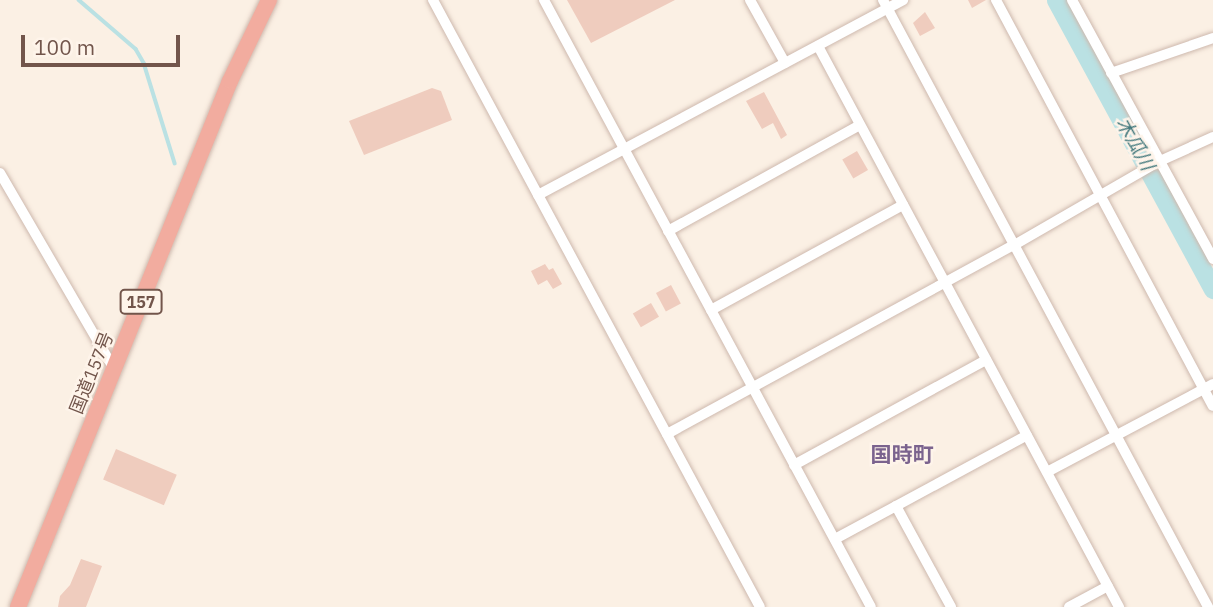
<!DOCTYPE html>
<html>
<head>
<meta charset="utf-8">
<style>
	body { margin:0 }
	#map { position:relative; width:1213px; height:607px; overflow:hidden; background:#fbf0e4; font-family:"IBM Plex Sans","Noto Sans JP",sans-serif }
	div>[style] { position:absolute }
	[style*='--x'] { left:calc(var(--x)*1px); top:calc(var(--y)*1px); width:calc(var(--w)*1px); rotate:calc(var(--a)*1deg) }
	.stream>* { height:3.5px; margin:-1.75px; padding:0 1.75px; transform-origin:1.75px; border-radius:1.75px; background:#bae1e3 }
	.river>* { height:19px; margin:-9.5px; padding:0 9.5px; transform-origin:9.5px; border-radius:9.5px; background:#bae1e3 }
	.building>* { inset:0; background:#efccbe; transform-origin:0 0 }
	.roads { filter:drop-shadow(0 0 2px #ceb9ae) drop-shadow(0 0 2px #ceb9ae) }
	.minor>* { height:10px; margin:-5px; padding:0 5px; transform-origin:5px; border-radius:5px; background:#fff }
	.highway>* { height:16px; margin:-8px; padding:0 8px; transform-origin:8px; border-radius:8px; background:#f2ac9f }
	span { translate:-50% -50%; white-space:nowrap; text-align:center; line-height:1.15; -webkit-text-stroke:5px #fef4ea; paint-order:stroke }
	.shield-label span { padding:2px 5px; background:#fef4ea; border:2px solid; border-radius:5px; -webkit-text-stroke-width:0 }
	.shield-label { font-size:16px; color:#72554b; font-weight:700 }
	.street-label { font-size:18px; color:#72554b }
	.water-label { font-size:19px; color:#43797d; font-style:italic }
	.quarter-label { font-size:21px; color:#7b638e; font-weight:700 }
	.scale { position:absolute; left:21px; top:35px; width:159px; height:32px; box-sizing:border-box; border:4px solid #72554b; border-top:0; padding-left:9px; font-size:21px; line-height:24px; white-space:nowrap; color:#72554b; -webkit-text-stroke:5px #fef4ea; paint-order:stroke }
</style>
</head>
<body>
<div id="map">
	<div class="stream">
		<div style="--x:79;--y:0;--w:75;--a:40.7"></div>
		<div style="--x:136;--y:49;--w:16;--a:60"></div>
		<div style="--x:144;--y:63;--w:105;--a:72.8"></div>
	</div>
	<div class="river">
		<div style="--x:1056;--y:0;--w:329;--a:61.5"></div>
	</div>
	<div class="building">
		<div style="clip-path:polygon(567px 0,675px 0,591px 43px)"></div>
		<div style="clip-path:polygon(968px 0,986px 0,972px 8px)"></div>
		<div style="clip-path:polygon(925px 12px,935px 28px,920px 36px,913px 23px)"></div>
		<div style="clip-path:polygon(432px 88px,441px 91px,452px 120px,364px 155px,349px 121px)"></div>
		<div style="clip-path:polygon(764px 92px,787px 135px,781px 139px,773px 123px,762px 129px,746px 101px)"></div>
		<div style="left:857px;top:151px;width:22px;height:17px;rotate:60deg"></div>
		<div style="clip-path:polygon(545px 264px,549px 270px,553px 268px,562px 284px,553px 289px,547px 280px,538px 285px,531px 271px)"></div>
		<div style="left:671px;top:285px;width:21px;height:17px;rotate:62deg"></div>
		<div style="left:651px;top:303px;width:16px;height:21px;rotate:60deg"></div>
		<div style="left:116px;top:449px;width:66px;height:33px;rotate:23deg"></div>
		<div style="clip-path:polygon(81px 559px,102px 566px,86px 607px,58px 607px,60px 596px,70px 585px)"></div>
	</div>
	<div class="roads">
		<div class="minor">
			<div style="--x:433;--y:0;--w:689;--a:61.69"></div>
			<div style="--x:544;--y:0;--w:689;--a:61.69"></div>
			<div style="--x:750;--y:0;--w:72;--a:60.9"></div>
			<div style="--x:883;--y:0;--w:689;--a:61.83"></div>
			<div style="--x:996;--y:0;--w:460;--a:61.9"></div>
			<div style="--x:1072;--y:0;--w:295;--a:61.4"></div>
			<div style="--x:818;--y:46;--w:637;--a:61.78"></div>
			<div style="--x:1111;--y:73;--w:108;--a:-18.9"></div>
			<div style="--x:0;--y:173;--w:227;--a:59.8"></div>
			<div style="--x:538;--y:195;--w:414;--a:-28.1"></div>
			<div style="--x:668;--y:231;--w:219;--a:-28.9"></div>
			<div style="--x:711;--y:310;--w:219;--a:-28.7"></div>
			<div style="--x:667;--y:434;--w:397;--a:-28.6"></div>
			<div style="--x:1016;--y:244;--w:166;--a:-30"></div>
			<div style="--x:1160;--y:161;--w:58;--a:-24.4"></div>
			<div style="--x:794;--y:465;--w:219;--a:-28.7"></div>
			<div style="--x:1047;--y:472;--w:188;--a:-27.9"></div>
			<div style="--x:896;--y:506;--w:115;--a:61.4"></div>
			<div style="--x:835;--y:539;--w:218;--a:-28.4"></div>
			<div style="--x:1069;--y:607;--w:44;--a:-28.3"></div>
		</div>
		<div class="highway">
			<div style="--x:18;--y:607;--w:567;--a:-68.05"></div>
			<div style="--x:230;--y:81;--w:90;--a:-64.3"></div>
		</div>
	</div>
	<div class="shield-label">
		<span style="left:141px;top:302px">157</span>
	</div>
	<div class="street-label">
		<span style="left:92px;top:373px;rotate:-68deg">国道157号</span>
	</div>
	<div class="water-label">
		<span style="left:1135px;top:144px;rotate:61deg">木瓜川</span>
	</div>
	<div class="quarter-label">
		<span style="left:902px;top:454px">国時町</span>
	</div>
	<div class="scale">100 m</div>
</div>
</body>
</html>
